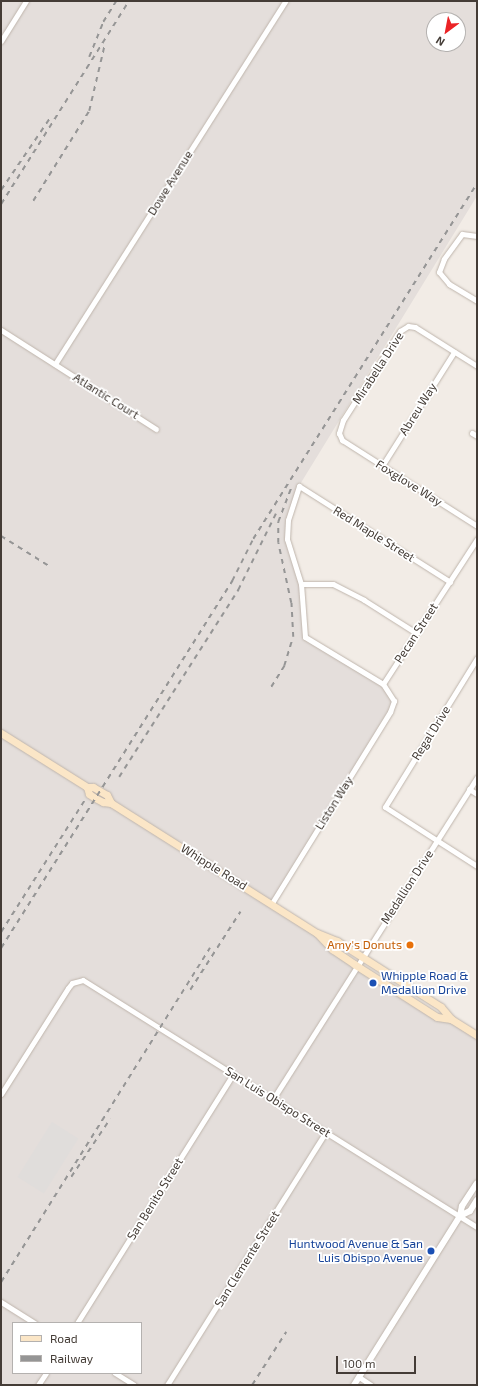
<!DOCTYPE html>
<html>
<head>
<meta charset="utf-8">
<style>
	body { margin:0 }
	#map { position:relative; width:478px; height:1386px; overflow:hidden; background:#f2ece6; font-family:"Exo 2",sans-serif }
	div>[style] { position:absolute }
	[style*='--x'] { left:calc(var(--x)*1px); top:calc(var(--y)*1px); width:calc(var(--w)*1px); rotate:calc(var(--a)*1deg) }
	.industrial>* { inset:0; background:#e4dedb }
	.parking>* { inset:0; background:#e0dddb; transform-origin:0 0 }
	.roads { filter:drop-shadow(0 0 1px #bfb5ac) drop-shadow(0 0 1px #bfb5ac) }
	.minor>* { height:5px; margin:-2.5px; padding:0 2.5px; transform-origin:2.5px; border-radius:2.5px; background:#fff }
	.tertiary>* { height:6px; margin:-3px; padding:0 3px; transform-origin:3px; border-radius:3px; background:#fff }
	.secondary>* { height:7px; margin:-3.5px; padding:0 3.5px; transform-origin:3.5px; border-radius:3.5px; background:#fbe6c7 }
	.rail>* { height:1.5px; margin-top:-0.75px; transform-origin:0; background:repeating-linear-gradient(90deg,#959595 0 5px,transparent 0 10px) }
	.dots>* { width:11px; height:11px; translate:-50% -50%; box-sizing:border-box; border:2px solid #fff; border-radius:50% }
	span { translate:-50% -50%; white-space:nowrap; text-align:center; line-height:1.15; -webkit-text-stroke:3.5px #fff; paint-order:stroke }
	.street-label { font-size:12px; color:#443c36 }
	.food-label { font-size:12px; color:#c56008 }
	.right { translate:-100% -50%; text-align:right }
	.transit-label { font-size:12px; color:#164399 }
	.left { translate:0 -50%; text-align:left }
	.frame { position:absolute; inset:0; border:2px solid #443c36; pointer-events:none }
	.legend { position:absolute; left:12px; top:1322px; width:130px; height:52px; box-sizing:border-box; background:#fff; border:1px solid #b4b1af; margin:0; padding:5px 7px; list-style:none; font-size:12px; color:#443c36 }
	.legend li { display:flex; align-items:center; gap:8px; height:20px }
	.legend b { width:20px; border:1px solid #b4b1af }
	.north { position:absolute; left:426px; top:12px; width:40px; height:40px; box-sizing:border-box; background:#fff; border:1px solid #b4b1af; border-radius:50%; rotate:212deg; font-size:11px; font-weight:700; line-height:16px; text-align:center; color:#443c36 }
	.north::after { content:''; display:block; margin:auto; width:14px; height:18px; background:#eb2326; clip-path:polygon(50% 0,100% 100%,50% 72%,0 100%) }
	.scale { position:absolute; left:336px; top:1356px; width:80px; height:18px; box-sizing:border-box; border:2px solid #443c36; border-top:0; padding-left:5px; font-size:12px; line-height:14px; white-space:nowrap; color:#443c36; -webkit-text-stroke:3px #fff; paint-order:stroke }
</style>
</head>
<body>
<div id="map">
	<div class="industrial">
		<div style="clip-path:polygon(evenodd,1px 1px,477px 1px,477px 196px,299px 486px,288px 520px,288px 539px,301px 584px,305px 637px,383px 684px,394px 701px,272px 903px,317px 933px,332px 949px,437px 1017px,451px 1019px,477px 1035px,477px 1385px,1px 1385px,1px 1px,434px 20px,458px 20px,458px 44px,434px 44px,434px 20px,1px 1px,13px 1323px,141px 1323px,141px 1373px,13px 1373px,13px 1323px)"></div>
	</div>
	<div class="parking">
		<div style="left:52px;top:1122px;width:31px;height:65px;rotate:32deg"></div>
	</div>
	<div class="roads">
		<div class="minor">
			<div style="--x:1;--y:41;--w:47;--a:-58"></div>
			<div style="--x:477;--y:236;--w:15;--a:-172"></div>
			<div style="--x:462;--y:234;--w:31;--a:126"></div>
			<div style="--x:444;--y:259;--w:14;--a:111"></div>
			<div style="--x:439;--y:272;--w:16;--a:50"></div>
			<div style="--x:449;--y:284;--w:33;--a:31"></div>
			<div style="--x:1;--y:330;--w:184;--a:32.6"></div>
			<div style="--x:55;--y:364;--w:430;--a:-57.6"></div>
			<div style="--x:477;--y:366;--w:73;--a:-147.8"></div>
			<div style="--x:415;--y:327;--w:7;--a:-172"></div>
			<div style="--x:408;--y:326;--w:9;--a:148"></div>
			<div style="--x:400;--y:331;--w:106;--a:122.6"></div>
			<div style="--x:343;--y:420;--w:14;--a:107"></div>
			<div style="--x:339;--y:433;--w:8;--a:67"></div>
			<div style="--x:342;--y:440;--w:160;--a:32.5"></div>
			<div style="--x:472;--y:433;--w:6;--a:31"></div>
			<div style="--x:382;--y:466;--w:135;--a:-57.7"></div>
			<div style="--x:301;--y:584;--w:32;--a:0"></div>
			<div style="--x:333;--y:584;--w:35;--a:27"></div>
			<div style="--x:364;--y:600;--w:62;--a:32.4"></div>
			<div style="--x:477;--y:658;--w:175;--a:121.7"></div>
			<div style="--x:385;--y:807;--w:109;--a:32.7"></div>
			<div style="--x:383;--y:684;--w:173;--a:-57"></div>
			<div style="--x:469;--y:789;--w:9;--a:32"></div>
			<div style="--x:272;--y:903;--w:225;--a:-58.3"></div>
			<div style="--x:390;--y:712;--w:12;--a:-70"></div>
			<div style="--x:394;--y:701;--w:20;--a:-123"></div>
			<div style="--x:383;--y:684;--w:91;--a:-148.9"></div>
			<div style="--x:305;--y:637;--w:53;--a:-94.3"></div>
			<div style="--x:301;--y:584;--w:47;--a:-107.3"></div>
			<div style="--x:287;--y:539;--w:19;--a:-87"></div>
			<div style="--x:288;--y:520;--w:36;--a:-72"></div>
			<div style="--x:299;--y:486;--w:179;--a:32.4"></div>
			<div style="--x:1;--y:1094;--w:125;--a:-57.7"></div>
			<div style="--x:68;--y:988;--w:6;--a:-51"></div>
			<div style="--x:72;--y:983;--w:11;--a:-15"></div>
			<div style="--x:83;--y:980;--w:465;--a:32.1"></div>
			<div style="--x:273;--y:1099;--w:381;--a:-57.6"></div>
			<div style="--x:1;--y:1302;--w:40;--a:32"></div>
			<div style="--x:77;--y:1323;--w:294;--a:-57.9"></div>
			<div style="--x:115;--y:1373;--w:22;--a:32"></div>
			<div style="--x:359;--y:1377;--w:14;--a:34"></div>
			<div style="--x:38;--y:1385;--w:14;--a:-56"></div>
			<div style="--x:167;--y:1385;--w:299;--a:-57.9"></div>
		</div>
		<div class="tertiary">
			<div style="--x:460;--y:1216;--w:11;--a:-27"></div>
			<div style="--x:470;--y:1211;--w:13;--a:-58"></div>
			<div style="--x:354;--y:1385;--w:199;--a:-57.9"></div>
			<div style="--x:460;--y:1216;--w:10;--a:-79"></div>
			<div style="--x:462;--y:1206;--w:27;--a:-57"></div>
		</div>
		<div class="secondary">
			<div style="--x:1;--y:733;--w:102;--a:32.1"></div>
			<div style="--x:87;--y:787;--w:6;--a:0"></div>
			<div style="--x:93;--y:787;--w:16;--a:30"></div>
			<div style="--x:107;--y:795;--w:9;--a:63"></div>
			<div style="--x:111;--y:803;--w:244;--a:32.3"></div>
			<div style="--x:317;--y:933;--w:22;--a:22"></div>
			<div style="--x:337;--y:941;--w:123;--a:32.4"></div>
			<div style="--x:441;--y:1007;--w:16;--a:50"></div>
			<div style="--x:451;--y:1019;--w:31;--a:32"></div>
			<div style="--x:87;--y:787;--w:7;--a:74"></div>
			<div style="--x:89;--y:794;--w:7;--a:34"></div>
			<div style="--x:95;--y:798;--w:9;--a:27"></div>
			<div style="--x:103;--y:802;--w:8;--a:7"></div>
			<div style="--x:318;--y:934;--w:21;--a:47"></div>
			<div style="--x:332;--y:949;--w:27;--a:34"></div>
			<div style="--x:354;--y:964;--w:98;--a:32.6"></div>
			<div style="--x:437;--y:1017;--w:14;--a:8"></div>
		</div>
	</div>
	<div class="rail">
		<div style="--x:89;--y:57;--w:38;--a:-68"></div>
		<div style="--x:103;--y:22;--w:25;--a:-58"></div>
		<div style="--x:1;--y:190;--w:87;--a:-55.8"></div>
		<div style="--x:33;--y:201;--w:106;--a:-58.1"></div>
		<div style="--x:89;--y:111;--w:66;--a:-76.8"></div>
		<div style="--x:1;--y:204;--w:240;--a:-57.8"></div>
		<div style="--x:1;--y:536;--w:57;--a:32"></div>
		<div style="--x:271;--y:687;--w:25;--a:-58"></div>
		<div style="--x:284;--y:666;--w:30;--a:-73"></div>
		<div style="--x:293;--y:637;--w:34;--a:-93"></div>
		<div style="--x:291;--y:603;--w:61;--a:-102.2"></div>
		<div style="--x:278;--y:543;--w:21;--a:-90"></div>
		<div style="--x:278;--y:522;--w:36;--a:-69"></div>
		<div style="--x:119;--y:777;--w:222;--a:-57.5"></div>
		<div style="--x:238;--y:590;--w:88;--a:-63.7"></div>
		<div style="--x:1;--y:932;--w:155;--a:-57.6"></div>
		<div style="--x:1;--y:948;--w:434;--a:-57.8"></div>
		<div style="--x:232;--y:581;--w:47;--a:-63.4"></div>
		<div style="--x:253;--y:539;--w:421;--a:-57.8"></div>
		<div style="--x:190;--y:990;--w:93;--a:-57.3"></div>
		<div style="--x:71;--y:1177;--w:70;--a:-56.1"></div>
		<div style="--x:1;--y:1282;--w:394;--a:-58"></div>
		<div style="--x:252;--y:1385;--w:63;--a:-57.3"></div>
	</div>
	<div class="dots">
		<div style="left:410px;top:945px;background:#e8710a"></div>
		<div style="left:373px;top:983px;background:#1a4fb4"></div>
		<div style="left:431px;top:1251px;background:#1a4fb4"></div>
	</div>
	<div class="street-label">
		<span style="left:170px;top:183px;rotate:-58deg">Dowe Avenue</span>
		<span style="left:378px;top:368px;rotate:-57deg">Mirabella Drive</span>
		<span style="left:106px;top:396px;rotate:32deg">Atlantic Court</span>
		<span style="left:418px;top:409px;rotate:-58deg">Abreu Way</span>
		<span style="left:409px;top:483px;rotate:32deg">Foxglove Way</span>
		<span style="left:374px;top:534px;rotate:32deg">Red Maple Street</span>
		<span style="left:416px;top:633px;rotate:-57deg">Pecan Street</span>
		<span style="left:431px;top:733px;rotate:-58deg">Regal Drive</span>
		<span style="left:334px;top:803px;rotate:-58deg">Liston Way</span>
		<span style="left:214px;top:867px;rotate:32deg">Whipple Road</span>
		<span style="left:407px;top:887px;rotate:-57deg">Medallion Drive</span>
		<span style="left:278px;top:1102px;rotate:32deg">San Luis Obispo Street</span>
		<span style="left:155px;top:1199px;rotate:-58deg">San Benito Street</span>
		<span style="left:247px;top:1259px;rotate:-58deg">San Clemente Street</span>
	</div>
	<div class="food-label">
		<span class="right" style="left:402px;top:945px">Amy's Donuts</span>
	</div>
	<div class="transit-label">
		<span class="left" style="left:381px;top:983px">Whipple Road &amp;<br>Medallion Drive</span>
		<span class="right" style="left:423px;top:1251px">Huntwood Avenue &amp; San<br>Luis Obispo Avenue</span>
	</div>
	<div class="frame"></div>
	<ul class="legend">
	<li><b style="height:5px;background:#fbe6c7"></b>Road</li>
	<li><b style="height:5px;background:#959595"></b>Railway</li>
	</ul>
	<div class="north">N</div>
	<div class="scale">100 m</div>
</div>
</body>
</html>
